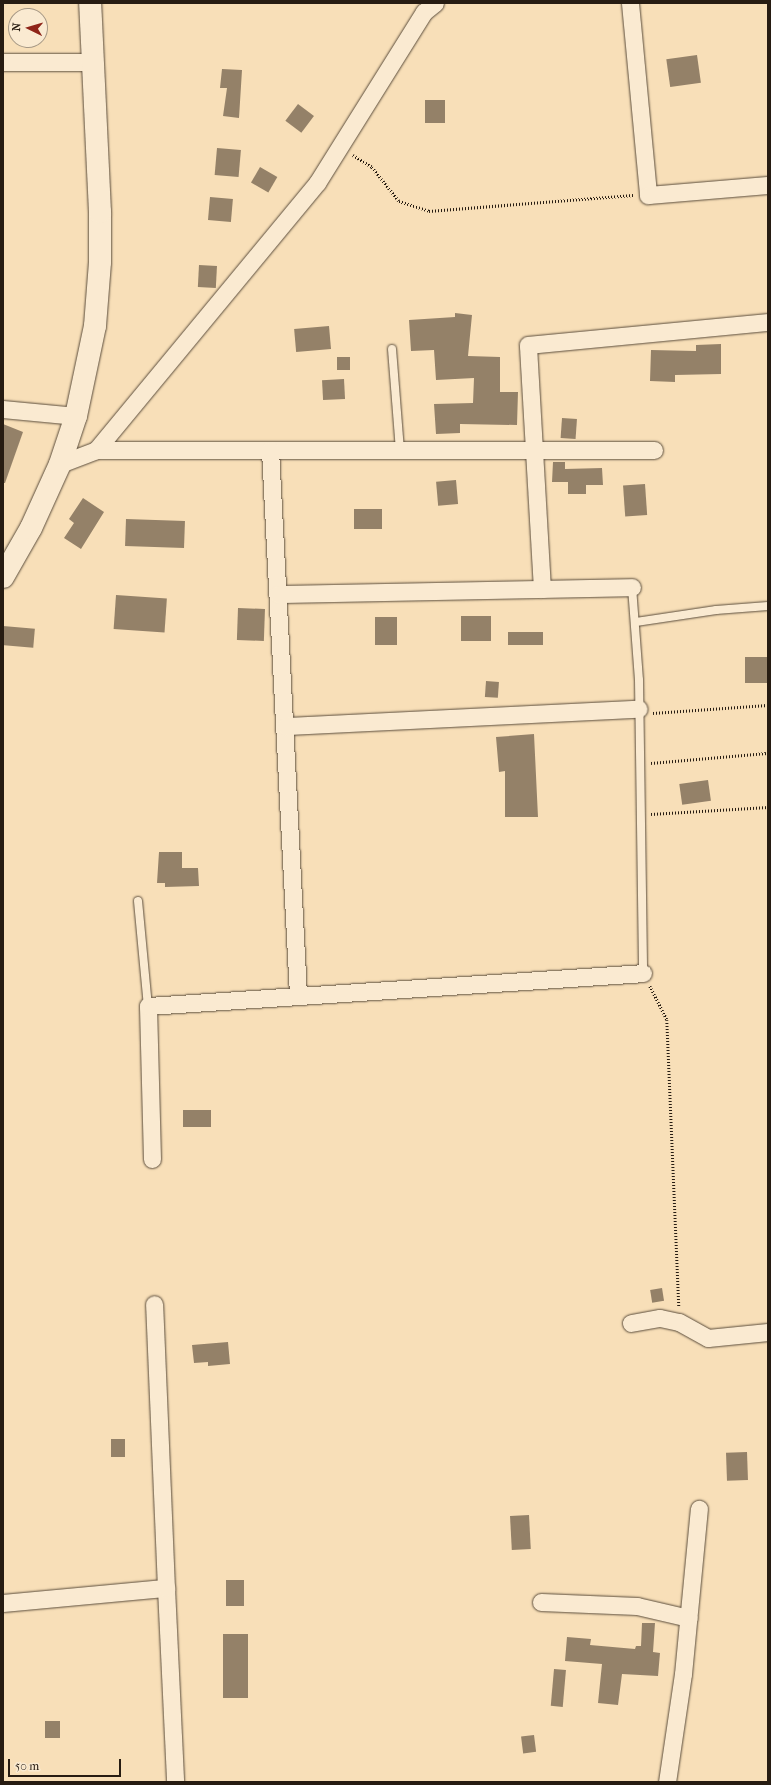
<!DOCTYPE html>
<html>
<head>
<meta charset="utf-8">
<style>
	body { margin:0 }
	#map { position:relative; width:771px; height:1785px; overflow:hidden; background:#f8dfb8; font-family:"IM FELL French Canon",serif }
	div>[style] { position:absolute }
	[style*='--x'] { left:calc(var(--x)*1px); top:calc(var(--y)*1px); width:calc(var(--w)*1px); rotate:calc(var(--a)*1deg) }
	.building>* { inset:0; background:#948168; transform-origin:0 0 }
	.path>* { height:2.5px; margin-top:-1.25px; transform-origin:0; background:repeating-linear-gradient(90deg,#271c12 0 1px,transparent 0 3px) }
	.roads { filter:drop-shadow(0 0 1px #5b4d3c) drop-shadow(0 0 1px #5b4d3c) }
	.lane>* { height:8px; margin:-4px; padding:0 4px; transform-origin:4px; border-radius:4px; background:#faead1 }
	.street>* { height:17px; margin:-8.5px; padding:0 8.5px; transform-origin:8.5px; border-radius:8.5px; background:#faead1 }
	.secondary>* { height:22px; margin:-11px; padding:0 11px; transform-origin:11px; border-radius:11px; background:#faead1 }
	span { translate:-50% -50%; white-space:nowrap; text-align:center; line-height:1.15; -webkit-text-stroke:3.5px #faead1; paint-order:stroke }
	.frame { position:absolute; inset:0; border:4px solid #271c12; pointer-events:none }
	.north { position:absolute; left:8px; top:8px; width:40px; height:40px; box-sizing:border-box; background:#faead1; border:1px solid #a69885; border-radius:50%; rotate:275deg; font-size:11px; font-weight:700; line-height:16px; text-align:center; color:#271c12 }
	.north::after { content:''; display:block; margin:auto; width:14px; height:18px; background:#8f2418; clip-path:polygon(50% 0,100% 100%,50% 72%,0 100%) }
	.scale { position:absolute; left:8px; top:1759px; width:113px; height:18px; box-sizing:border-box; border:2px solid #271c12; border-top:0; padding-left:5px; font-size:12px; line-height:14px; white-space:nowrap; color:#271c12; -webkit-text-stroke:3px #faead1; paint-order:stroke }
</style>
</head>
<body>
<div id="map">
	<div class="building">
		<div style="left:697px;top:55px;width:28px;height:31px;rotate:82deg"></div>
		<div style="clip-path:polygon(222px 69px,242px 70px,239px 118px,223px 116px,227px 88px,220px 88px)"></div>
		<div style="left:425px;top:100px;width:20px;height:23px"></div>
		<div style="left:298px;top:104px;width:20px;height:21px;rotate:37deg"></div>
		<div style="left:217px;top:148px;width:24px;height:27px;rotate:5deg"></div>
		<div style="left:260px;top:167px;width:20px;height:18px;rotate:30deg"></div>
		<div style="left:210px;top:197px;width:23px;height:23px;rotate:5deg"></div>
		<div style="left:199px;top:265px;width:18px;height:22px;rotate:3deg"></div>
		<div style="clip-path:polygon(455px 313px,472px 315px,468px 356px,500px 357px,500px 392px,518px 392px,517px 425px,460px 424px,460px 433px,436px 434px,434px 404px,473px 403px,474px 378px,436px 380px,434px 350px,411px 351px,409px 320px,455px 317px)"></div>
		<div style="left:329px;top:326px;width:23px;height:35px;rotate:85deg"></div>
		<div style="clip-path:polygon(721px 344px,721px 374px,675px 375px,675px 382px,650px 381px,651px 350px,696px 351px,696px 345px)"></div>
		<div style="left:337px;top:357px;width:13px;height:13px"></div>
		<div style="left:344px;top:379px;width:20px;height:22px;rotate:87deg"></div>
		<div style="left:562px;top:418px;width:15px;height:20px;rotate:4deg"></div>
		<div style="clip-path:polygon(3px 424px,23px 432px,5px 483px,3px 483px)"></div>
		<div style="clip-path:polygon(553px 462px,565px 462px,565px 469px,602px 468px,603px 485px,586px 485px,586px 494px,568px 494px,568px 482px,552px 482px)"></div>
		<div style="left:456px;top:480px;width:24px;height:20px;rotate:85deg"></div>
		<div style="left:645px;top:484px;width:31px;height:22px;rotate:86deg"></div>
		<div style="clip-path:polygon(83px 498px,104px 512px,81px 549px,64px 538px,74px 523px,69px 519px)"></div>
		<div style="left:354px;top:509px;width:28px;height:20px"></div>
		<div style="left:126px;top:519px;width:59px;height:27px;rotate:2deg"></div>
		<div style="left:116px;top:595px;width:51px;height:34px;rotate:4deg"></div>
		<div style="left:238px;top:608px;width:27px;height:32px;rotate:2deg"></div>
		<div style="left:461px;top:616px;width:30px;height:25px"></div>
		<div style="left:375px;top:617px;width:22px;height:28px"></div>
		<div style="left:3px;top:626px;width:32px;height:19px;rotate:5deg"></div>
		<div style="left:508px;top:632px;width:35px;height:13px"></div>
		<div style="left:768px;top:657px;width:26px;height:23px;rotate:90deg"></div>
		<div style="left:486px;top:681px;width:13px;height:16px;rotate:4deg"></div>
		<div style="clip-path:polygon(534px 734px,538px 817px,505px 817px,505px 771px,499px 772px,496px 737px)"></div>
		<div style="left:708px;top:780px;width:21px;height:29px;rotate:82deg"></div>
		<div style="clip-path:polygon(159px 852px,182px 852px,182px 868px,198px 868px,199px 886px,165px 887px,165px 883px,157px 883px)"></div>
		<div style="left:183px;top:1110px;width:28px;height:17px"></div>
		<div style="left:662px;top:1288px;width:13px;height:12px;rotate:81deg"></div>
		<div style="clip-path:polygon(228px 1342px,230px 1364px,208px 1366px,208px 1362px,194px 1363px,192px 1345px)"></div>
		<div style="left:111px;top:1439px;width:14px;height:18px"></div>
		<div style="left:747px;top:1452px;width:28px;height:21px;rotate:88deg"></div>
		<div style="left:529px;top:1515px;width:34px;height:19px;rotate:87deg"></div>
		<div style="left:226px;top:1580px;width:18px;height:26px"></div>
		<div style="clip-path:polygon(642px 1623px,655px 1623px,653px 1652px,660px 1653px,658px 1676px,622px 1674px,618px 1705px,598px 1703px,602px 1664px,565px 1661px,567px 1637px,591px 1639px,590px 1645px,635px 1649px,636px 1646px,641px 1646px)"></div>
		<div style="left:223px;top:1634px;width:25px;height:64px"></div>
		<div style="left:554px;top:1669px;width:12px;height:37px;rotate:5deg"></div>
		<div style="left:45px;top:1721px;width:15px;height:17px"></div>
		<div style="left:534px;top:1735px;width:17px;height:13px;rotate:83deg"></div>
	</div>
	<div class="path">
		<div style="--x:353;--y:155;--w:22;--a:32"></div>
		<div style="--x:372;--y:167;--w:43;--a:51.5"></div>
		<div style="--x:399;--y:201;--w:32;--a:18"></div>
		<div style="--x:429;--y:211;--w:205;--a:-4.5"></div>
		<div style="--x:653;--y:713;--w:115;--a:-4"></div>
		<div style="--x:651;--y:763;--w:117;--a:-4.9"></div>
		<div style="--x:651;--y:814;--w:117;--a:-3.4"></div>
		<div style="--x:650;--y:986;--w:38;--a:63"></div>
		<div style="--x:667;--y:1020;--w:287;--a:87.6"></div>
	</div>
	<div class="roads">
		<div class="lane">
			<div style="--x:392;--y:349;--w:101;--a:85.5"></div>
			<div style="--x:632;--y:587;--w:93;--a:85.7"></div>
			<div style="--x:639;--y:680;--w:293;--a:89.2"></div>
			<div style="--x:636;--y:622;--w:81;--a:-8.5"></div>
			<div style="--x:716;--y:610;--w:52;--a:-4.4"></div>
			<div style="--x:138;--y:901;--w:105;--a:84.6"></div>
		</div>
		<div class="street">
			<div style="--x:630;--y:3;--w:193;--a:84.6"></div>
			<div style="--x:648;--y:195;--w:120;--a:-4.8"></div>
			<div style="--x:3;--y:62;--w:90;--a:0"></div>
			<div style="--x:3;--y:409;--w:73;--a:5.5"></div>
			<div style="--x:96;--y:450;--w:558;--a:0"></div>
			<div style="--x:270;--y:450;--w:547;--a:87.06"></div>
			<div style="--x:60;--y:464;--w:39;--a:-21"></div>
			<div style="--x:96;--y:450;--w:347;--a:-50.4"></div>
			<div style="--x:317;--y:183;--w:202;--a:-58"></div>
			<div style="--x:424;--y:12;--w:14;--a:-39"></div>
			<div style="--x:542;--y:589;--w:244;--a:-93.3"></div>
			<div style="--x:528;--y:345;--w:241;--a:-5.5"></div>
			<div style="--x:278;--y:594;--w:354;--a:-1.1"></div>
			<div style="--x:286;--y:726;--w:353;--a:-2.8"></div>
			<div style="--x:152;--y:1159;--w:153;--a:-91.5"></div>
			<div style="--x:148;--y:1006;--w:496;--a:-3.8"></div>
			<div style="--x:631;--y:1323;--w:29;--a:-10"></div>
			<div style="--x:660;--y:1318;--w:19;--a:12"></div>
			<div style="--x:679;--y:1322;--w:33;--a:29"></div>
			<div style="--x:708;--y:1338;--w:60;--a:-5.7"></div>
			<div style="--x:166;--y:1588;--w:194;--a:87.3"></div>
			<div style="--x:541;--y:1602;--w:96;--a:2.4"></div>
			<div style="--x:637;--y:1606;--w:53;--a:13"></div>
			<div style="--x:3;--y:1603;--w:164;--a:-5.3"></div>
			<div style="--x:166;--y:1588;--w:284;--a:-92.4"></div>
			<div style="--x:667;--y:1782;--w:109;--a:-81.6"></div>
			<div style="--x:683;--y:1674;--w:166;--a:-84.5"></div>
		</div>
		<div class="secondary">
			<div style="--x:3;--y:577;--w:56;--a:-60.3"></div>
			<div style="--x:31;--y:528;--w:70;--a:-65.6"></div>
			<div style="--x:60;--y:464;--w:51;--a:-71.6"></div>
			<div style="--x:76;--y:416;--w:92;--a:-78.1"></div>
			<div style="--x:95;--y:326;--w:64;--a:-85.5"></div>
			<div style="--x:100;--y:262;--w:50;--a:-90"></div>
			<div style="--x:100;--y:212;--w:209;--a:-92.7"></div>
		</div>
	</div>
	<div class="frame"></div>
	<div class="north">N</div>
	<div class="scale">50 m</div>
</div>
</body>
</html>
